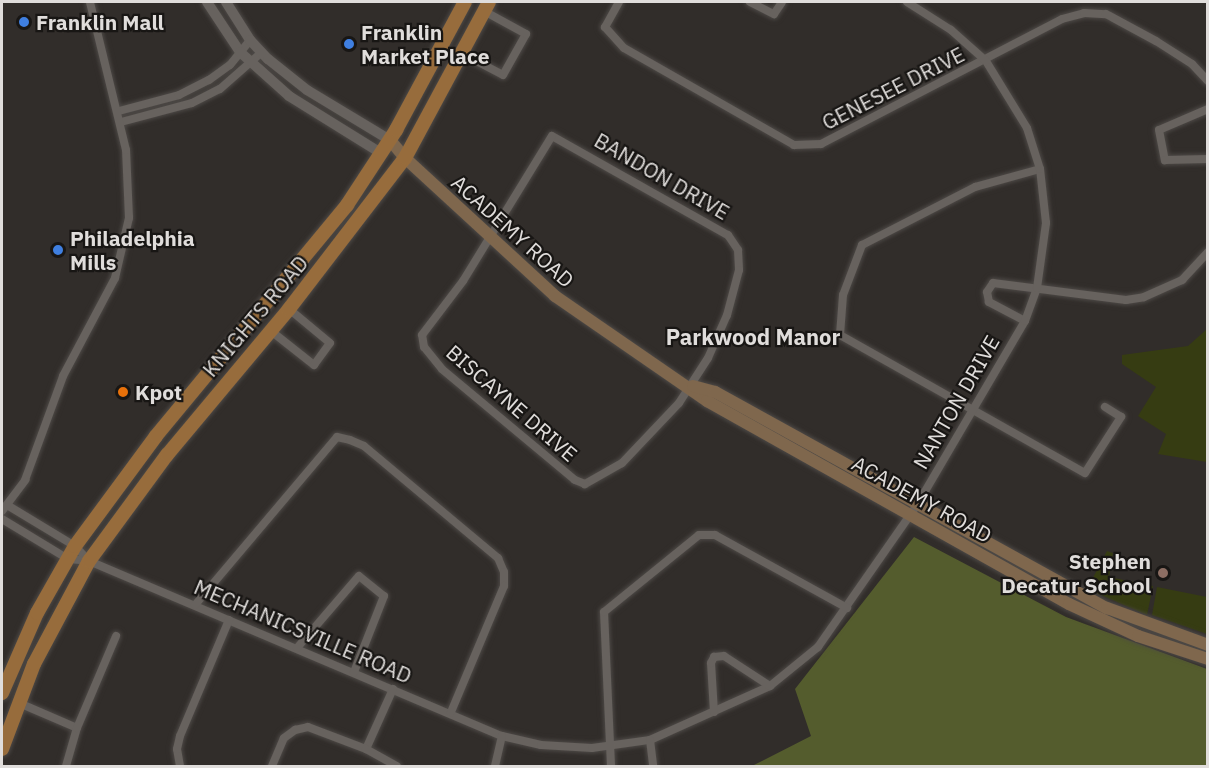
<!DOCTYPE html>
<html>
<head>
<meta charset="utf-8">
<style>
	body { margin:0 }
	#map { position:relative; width:1209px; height:768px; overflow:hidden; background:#312d2a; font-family:"IBM Plex Sans",sans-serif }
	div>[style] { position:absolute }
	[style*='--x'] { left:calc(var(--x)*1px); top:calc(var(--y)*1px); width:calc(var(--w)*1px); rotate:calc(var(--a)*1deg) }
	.green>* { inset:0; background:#363c12 }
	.forest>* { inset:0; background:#545c2d }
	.roads { filter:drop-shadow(0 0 2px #4d4946) drop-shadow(0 0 2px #4d4946) }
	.minor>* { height:8px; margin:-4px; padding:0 4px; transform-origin:4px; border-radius:4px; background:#67625e }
	.tertiary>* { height:10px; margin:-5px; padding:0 5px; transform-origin:5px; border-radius:5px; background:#67625e }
	.secondary>* { height:12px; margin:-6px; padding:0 6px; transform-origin:6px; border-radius:6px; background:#7f674d }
	.primary>* { height:14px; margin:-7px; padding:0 7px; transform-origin:7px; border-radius:7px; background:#976c3c }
	.dots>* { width:16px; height:16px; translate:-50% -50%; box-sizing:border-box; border:3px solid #181614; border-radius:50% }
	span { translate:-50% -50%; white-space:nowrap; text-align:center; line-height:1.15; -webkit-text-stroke:4.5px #181614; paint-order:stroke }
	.poi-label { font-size:21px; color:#e0dddb; font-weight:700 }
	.left { translate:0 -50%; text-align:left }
	.right { translate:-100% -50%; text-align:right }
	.street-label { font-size:21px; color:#e0dddb }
	.neighbourhood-label { font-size:22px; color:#e0dddb; font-weight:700 }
	.frame { position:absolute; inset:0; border:3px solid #e0dddb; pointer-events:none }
</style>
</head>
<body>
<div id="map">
	<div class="green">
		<div style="clip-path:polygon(1207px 329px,1207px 462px,1158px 454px,1166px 434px,1138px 416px,1156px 387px,1122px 364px,1122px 355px,1188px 346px)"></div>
		<div style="clip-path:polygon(1107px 551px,1113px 553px,1109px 577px,1153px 586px,1147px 615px,1087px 589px)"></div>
		<div style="clip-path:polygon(1157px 587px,1207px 597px,1207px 634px,1152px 615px)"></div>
	</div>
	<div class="forest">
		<div style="clip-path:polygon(914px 537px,1066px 617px,1207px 669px,1207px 766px,752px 766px,811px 736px,795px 689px)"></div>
	</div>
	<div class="roads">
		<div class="minor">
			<div style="--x:619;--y:2;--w:29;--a:119"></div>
			<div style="--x:605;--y:27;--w:28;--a:48"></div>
			<div style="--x:624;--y:48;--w:196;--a:29.7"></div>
			<div style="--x:794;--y:145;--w:27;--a:-2"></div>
			<div style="--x:821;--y:144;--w:271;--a:-27.4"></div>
			<div style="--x:1062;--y:19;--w:23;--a:-15"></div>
			<div style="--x:1084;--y:13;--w:22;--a:3"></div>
			<div style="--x:1106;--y:14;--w:57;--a:28.4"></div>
			<div style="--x:1156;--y:41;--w:43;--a:32.6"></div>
			<div style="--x:1192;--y:64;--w:23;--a:47"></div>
			<div style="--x:750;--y:2;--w:27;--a:27"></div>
			<div style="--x:774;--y:14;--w:14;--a:-56"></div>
			<div style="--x:461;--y:53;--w:47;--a:27.6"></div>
			<div style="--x:503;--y:75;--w:47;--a:-60.7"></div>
			<div style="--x:526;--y:34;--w:48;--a:-151.3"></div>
			<div style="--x:1208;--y:109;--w:53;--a:156.8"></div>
			<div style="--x:1159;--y:130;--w:31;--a:79"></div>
			<div style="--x:1165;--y:160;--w:43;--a:-1.3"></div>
			<div style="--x:119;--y:111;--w:62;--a:-14.9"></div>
			<div style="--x:179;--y:95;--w:34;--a:-27"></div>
			<div style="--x:209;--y:80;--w:26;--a:-36"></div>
			<div style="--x:230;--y:65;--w:32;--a:-51"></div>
			<div style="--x:121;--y:122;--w:73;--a:-15"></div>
			<div style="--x:192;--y:103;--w:31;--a:-27"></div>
			<div style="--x:220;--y:89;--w:56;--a:-41.4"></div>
			<div style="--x:552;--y:136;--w:202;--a:29.4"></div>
			<div style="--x:728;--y:235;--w:18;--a:56"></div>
			<div style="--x:738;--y:250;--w:20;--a:87"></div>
			<div style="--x:739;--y:270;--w:47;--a:104.9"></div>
			<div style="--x:727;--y:315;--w:47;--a:113.8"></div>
			<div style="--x:708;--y:358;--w:54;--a:122.8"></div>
			<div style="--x:679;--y:403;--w:83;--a:133.5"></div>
			<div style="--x:622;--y:463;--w:43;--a:150.4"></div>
			<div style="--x:585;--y:484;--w:11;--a:-158"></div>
			<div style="--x:575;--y:480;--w:173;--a:-140.2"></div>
			<div style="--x:442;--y:369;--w:28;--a:-129"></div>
			<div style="--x:424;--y:347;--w:12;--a:-99"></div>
			<div style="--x:422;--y:335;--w:68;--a:-52.8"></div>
			<div style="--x:463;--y:281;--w:170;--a:-58.5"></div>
			<div style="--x:1040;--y:169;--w:67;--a:164.5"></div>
			<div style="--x:975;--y:187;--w:127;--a:152.8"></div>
			<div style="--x:862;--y:245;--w:53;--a:110.8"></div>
			<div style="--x:843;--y:295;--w:40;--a:94.3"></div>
			<div style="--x:840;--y:335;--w:281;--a:29.4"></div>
			<div style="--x:1085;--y:473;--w:67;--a:-57.3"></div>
			<div style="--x:1121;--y:417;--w:19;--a:-148"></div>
			<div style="--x:1025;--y:321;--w:41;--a:-152.2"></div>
			<div style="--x:989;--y:302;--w:10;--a:-101"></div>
			<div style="--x:987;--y:292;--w:11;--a:-56"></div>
			<div style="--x:993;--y:283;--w:134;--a:7.3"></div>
			<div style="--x:1126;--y:300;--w:18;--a:-9"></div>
			<div style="--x:1144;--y:297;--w:42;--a:-24.1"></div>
			<div style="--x:1182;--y:280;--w:38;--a:-47"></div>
			<div style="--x:271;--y:331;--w:55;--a:38.3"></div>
			<div style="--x:314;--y:365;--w:27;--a:-54"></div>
			<div style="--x:330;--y:343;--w:53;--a:-140.3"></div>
			<div style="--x:7;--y:505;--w:79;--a:31.1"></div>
			<div style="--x:75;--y:546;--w:21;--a:47"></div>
			<div style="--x:2;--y:511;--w:39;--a:-53"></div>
			<div style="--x:25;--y:480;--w:111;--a:-69.9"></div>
			<div style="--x:63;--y:376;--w:111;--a:-62"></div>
			<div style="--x:115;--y:278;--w:62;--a:-76.9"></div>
			<div style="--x:129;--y:218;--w:68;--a:-92.5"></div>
			<div style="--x:126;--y:150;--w:152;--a:-103.7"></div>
			<div style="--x:2;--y:519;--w:77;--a:31.2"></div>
			<div style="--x:68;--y:559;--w:21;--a:5"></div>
			<div style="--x:89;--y:561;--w:449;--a:23"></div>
			<div style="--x:502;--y:736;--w:40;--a:13"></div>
			<div style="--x:541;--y:745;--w:51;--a:3.4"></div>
			<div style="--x:592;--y:748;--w:59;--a:-7.9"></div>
			<div style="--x:650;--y:740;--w:132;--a:-24.2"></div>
			<div style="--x:770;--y:686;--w:62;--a:-39.1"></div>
			<div style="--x:818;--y:647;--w:173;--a:-55.1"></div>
			<div style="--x:917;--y:505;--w:213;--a:-59.6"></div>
			<div style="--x:1025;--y:321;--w:35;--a:-70"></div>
			<div style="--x:1037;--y:288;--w:66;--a:-82.1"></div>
			<div style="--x:1046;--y:223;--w:54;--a:-96.3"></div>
			<div style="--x:1040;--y:169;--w:43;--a:-107.6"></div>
			<div style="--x:1027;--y:128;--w:79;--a:-121.5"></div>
			<div style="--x:986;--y:61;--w:47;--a:-138.5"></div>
			<div style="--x:951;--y:30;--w:52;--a:-147.5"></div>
			<div style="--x:195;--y:605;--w:220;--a:-49.8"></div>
			<div style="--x:337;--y:437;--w:13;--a:13"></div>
			<div style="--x:350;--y:440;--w:15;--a:23"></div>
			<div style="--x:364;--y:446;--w:175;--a:39.9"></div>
			<div style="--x:498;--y:558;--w:15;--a:67"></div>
			<div style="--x:504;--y:572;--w:14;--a:90"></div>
			<div style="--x:504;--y:586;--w:137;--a:112.8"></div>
			<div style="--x:297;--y:648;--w:95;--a:-49.3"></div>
			<div style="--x:359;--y:576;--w:32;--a:39"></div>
			<div style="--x:384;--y:596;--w:82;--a:111.5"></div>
			<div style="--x:19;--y:703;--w:63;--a:23.3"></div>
			<div style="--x:714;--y:712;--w:49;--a:-93.5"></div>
			<div style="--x:711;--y:663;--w:7;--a:-63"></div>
			<div style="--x:714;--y:657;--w:10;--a:-6"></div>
			<div style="--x:724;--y:656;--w:55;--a:33.1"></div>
			<div style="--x:650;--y:740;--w:26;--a:83"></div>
			<div style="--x:366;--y:749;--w:66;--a:-65.8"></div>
			<div style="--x:66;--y:766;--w:40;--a:-74"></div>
			<div style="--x:77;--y:728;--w:100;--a:-67"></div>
			<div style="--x:180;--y:766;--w:17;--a:-100"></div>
			<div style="--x:177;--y:749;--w:13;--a:-77"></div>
			<div style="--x:180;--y:736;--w:126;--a:-67.1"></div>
			<div style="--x:272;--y:766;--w:30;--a:-67"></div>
			<div style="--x:284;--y:738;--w:14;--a:-36"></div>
			<div style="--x:295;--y:730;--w:13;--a:-13"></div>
			<div style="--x:308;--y:727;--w:62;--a:20.8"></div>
			<div style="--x:366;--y:749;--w:35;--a:29"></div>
			<div style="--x:495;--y:766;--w:31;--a:-77"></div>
			<div style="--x:611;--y:766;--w:154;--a:-92.6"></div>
			<div style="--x:604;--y:612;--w:122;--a:-39"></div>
			<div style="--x:699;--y:535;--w:16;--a:0"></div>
			<div style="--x:715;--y:535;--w:151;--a:28.9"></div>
		</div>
		<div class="tertiary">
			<div style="--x:207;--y:2;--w:60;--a:56.6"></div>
			<div style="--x:240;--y:52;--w:66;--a:41.9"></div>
			<div style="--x:289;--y:96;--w:108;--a:31.8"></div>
			<div style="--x:226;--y:2;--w:45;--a:57.7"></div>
			<div style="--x:250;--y:40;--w:26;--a:47"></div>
			<div style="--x:268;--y:59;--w:50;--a:38.5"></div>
			<div style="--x:307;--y:90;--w:97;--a:31.1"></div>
		</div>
		<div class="secondary">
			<div style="--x:390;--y:140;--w:23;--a:50"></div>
			<div style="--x:405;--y:158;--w:204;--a:42.6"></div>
			<div style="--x:555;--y:296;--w:185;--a:34.6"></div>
			<div style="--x:707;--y:401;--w:415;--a:29.3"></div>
			<div style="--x:1069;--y:604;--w:76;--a:24.9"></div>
			<div style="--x:1138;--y:636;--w:74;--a:18.2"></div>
			<div style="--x:693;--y:386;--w:23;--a:15"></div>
			<div style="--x:715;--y:392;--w:448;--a:28.9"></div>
			<div style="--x:1107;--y:608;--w:108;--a:20.1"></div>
		</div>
		<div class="primary">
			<div style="--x:2;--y:693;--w:87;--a:-66.4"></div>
			<div style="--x:37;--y:613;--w:77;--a:-60.4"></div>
			<div style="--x:75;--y:546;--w:137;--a:-53.6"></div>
			<div style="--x:156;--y:436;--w:300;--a:-50.4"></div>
			<div style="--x:347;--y:205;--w:90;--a:-56.8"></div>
			<div style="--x:396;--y:130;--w:145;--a:-61.7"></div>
			<div style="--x:2;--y:749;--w:91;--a:-69.4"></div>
			<div style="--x:34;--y:664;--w:117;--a:-61.9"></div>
			<div style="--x:89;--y:561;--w:132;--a:-53.7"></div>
			<div style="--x:167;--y:455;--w:190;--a:-50.1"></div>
			<div style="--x:289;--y:309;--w:190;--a:-52.5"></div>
			<div style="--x:405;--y:158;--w:177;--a:-61.7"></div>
		</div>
	</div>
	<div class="dots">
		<div style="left:24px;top:22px;background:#3f7fe0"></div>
		<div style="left:349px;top:44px;background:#3f7fe0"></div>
		<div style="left:58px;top:250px;background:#3f7fe0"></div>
		<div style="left:123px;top:392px;background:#e8710a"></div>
		<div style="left:1163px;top:573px;background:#8d6e63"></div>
	</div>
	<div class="poi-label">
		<span class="left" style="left:36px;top:22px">Franklin Mall</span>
		<span class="left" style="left:361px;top:44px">Franklin<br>Market Place</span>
		<span class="left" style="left:70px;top:250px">Philadelphia<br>Mills</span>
		<span class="left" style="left:135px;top:392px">Kpot</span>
		<span class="right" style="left:1151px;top:573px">Stephen<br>Decatur School</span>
	</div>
	<div class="street-label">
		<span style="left:893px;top:88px;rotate:-27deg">GENESEE DRIVE</span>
		<span style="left:662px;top:176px;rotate:30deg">BANDON DRIVE</span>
		<span style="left:513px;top:231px;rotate:42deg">ACADEMY ROAD</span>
		<span style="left:255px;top:316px;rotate:-50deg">KNIGHTS ROAD</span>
		<span style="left:956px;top:402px;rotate:-60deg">NANTON DRIVE</span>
		<span style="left:512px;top:403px;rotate:41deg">BISCAYNE DRIVE</span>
		<span style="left:922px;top:499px;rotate:29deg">ACADEMY ROAD</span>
		<span style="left:303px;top:631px;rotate:23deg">MECHANICSVILLE ROAD</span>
	</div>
	<div class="neighbourhood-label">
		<span style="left:753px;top:337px">Parkwood Manor</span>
	</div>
	<div class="frame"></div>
</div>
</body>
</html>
